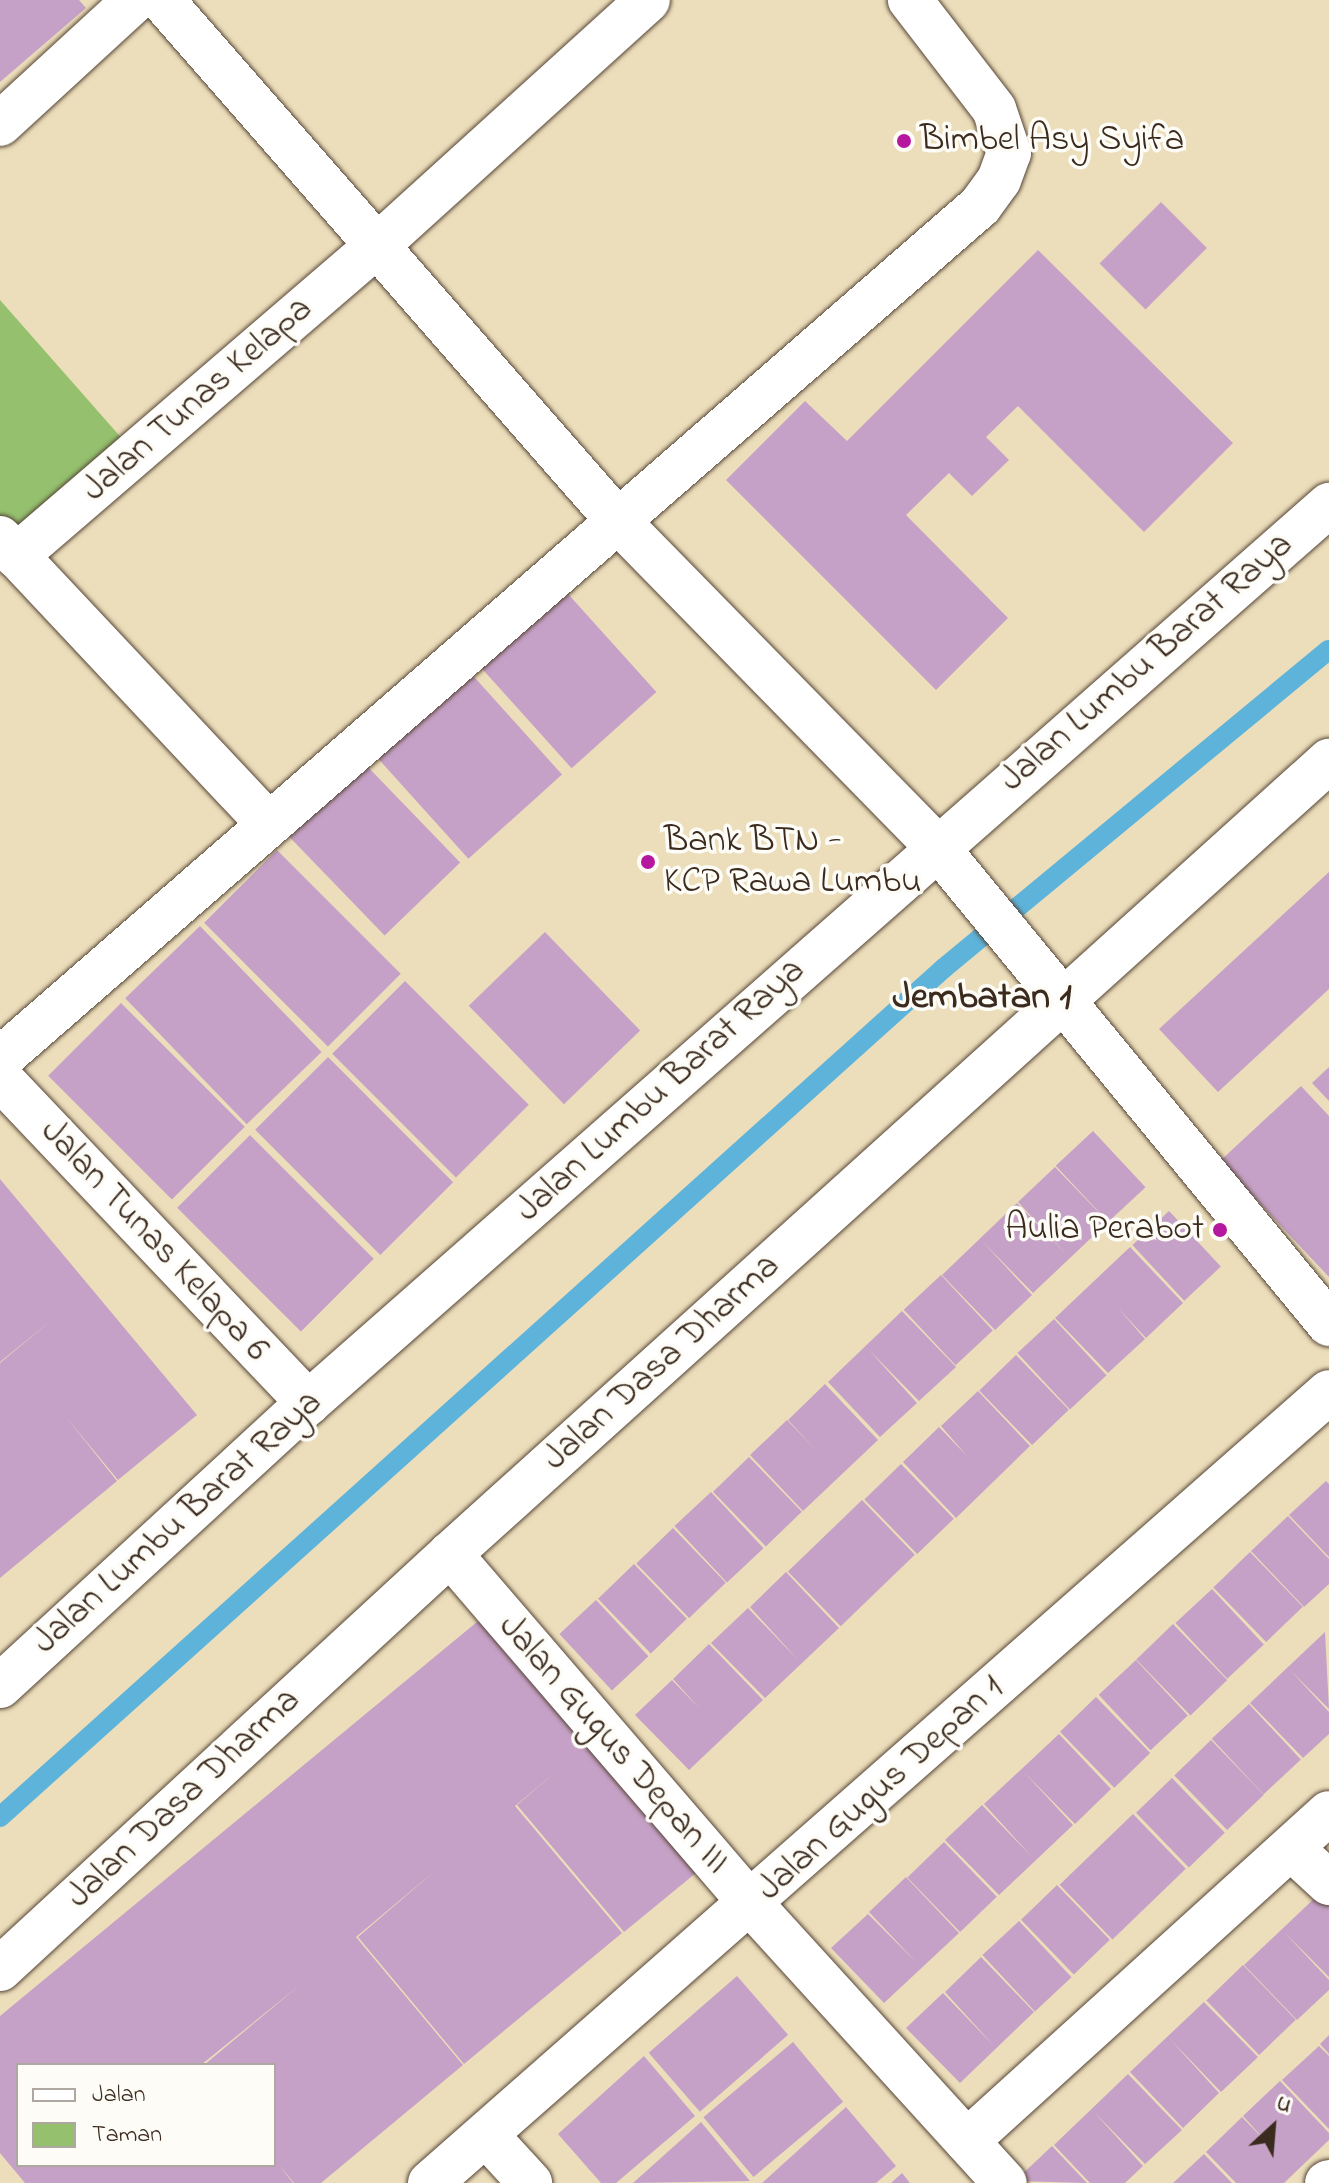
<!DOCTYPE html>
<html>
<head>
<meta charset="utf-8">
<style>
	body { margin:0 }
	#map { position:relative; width:1329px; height:2183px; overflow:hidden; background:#ecdebb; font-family:"Indie Flower",sans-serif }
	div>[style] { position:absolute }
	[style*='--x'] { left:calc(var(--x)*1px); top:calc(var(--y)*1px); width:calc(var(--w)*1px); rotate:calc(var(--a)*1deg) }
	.green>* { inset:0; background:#95c16f }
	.stream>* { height:20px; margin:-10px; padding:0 10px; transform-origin:10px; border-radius:10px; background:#5eb3da }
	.building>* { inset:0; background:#c6a1c7; transform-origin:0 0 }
	.roads { filter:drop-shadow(0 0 2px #564536) drop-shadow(0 0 2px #564536) }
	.minor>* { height:44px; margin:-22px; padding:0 22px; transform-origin:22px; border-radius:22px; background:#fff }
	.dots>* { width:22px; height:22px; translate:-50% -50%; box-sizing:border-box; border:4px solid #fdfcf7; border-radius:50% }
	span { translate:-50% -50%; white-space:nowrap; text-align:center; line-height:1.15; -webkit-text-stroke:7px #fdfcf7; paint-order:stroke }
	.poi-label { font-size:36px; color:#3b2a1e }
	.left { translate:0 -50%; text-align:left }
	.right { translate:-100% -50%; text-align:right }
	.street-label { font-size:36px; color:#3b2a1e }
	.neighbourhood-label { font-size:38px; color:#3b2a1e; font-weight:700 }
	.legend { position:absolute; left:16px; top:2063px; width:260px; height:104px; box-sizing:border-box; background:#fdfcf7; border:2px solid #afa8a0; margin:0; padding:10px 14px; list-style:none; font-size:24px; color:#3b2a1e }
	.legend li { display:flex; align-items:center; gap:16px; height:40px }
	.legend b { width:40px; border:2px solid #afa8a0 }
	.north { position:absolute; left:1233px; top:2087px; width:80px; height:80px; -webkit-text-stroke:6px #fdfcf7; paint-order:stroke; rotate:26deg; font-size:22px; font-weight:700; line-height:32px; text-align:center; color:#3b2a1e }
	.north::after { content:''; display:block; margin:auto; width:28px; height:36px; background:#3b2a1e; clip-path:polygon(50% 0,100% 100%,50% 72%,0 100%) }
</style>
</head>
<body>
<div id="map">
	<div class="green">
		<div style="clip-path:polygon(0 300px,125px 442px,16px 536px,0 518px)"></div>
	</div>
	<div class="stream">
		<div style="--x:0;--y:1817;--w:1270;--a:-41.97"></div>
		<div style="--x:944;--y:968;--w:499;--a:-39.6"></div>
	</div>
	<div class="building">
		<div style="clip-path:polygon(0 0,79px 0,86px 8px,0 82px)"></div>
		<div style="left:1161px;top:202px;width:65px;height:87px;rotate:45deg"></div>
		<div style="clip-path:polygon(1038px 250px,1233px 443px,1144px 532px,1018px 406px,986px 437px,1009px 460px,972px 496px,949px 473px,906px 515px,1008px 618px,936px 690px,726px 480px,805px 401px,847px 441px)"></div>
		<div style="left:560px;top:585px;width:144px;height:114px;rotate:48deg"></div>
		<div style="left:467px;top:669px;width:142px;height:126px;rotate:48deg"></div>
		<div style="left:365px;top:764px;width:137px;height:105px;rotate:46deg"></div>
		<div style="left:277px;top:850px;width:175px;height:103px;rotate:45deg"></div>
		<div style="clip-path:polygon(1329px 872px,1329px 989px,1218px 1092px,1159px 1029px)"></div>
		<div style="left:200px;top:926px;width:175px;height:104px;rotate:46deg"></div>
		<div style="left:545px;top:932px;width:137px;height:106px;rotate:46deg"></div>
		<div style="left:405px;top:981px;width:175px;height:103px;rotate:45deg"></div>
		<div style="left:121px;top:1003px;width:175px;height:103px;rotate:45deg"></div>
		<div style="left:328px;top:1057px;width:177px;height:103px;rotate:45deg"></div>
		<div style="clip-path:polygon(1329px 1067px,1329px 1101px,1312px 1083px)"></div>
		<div style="clip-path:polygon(1301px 1086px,1329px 1116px,1329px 1277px,1220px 1161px)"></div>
		<div style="left:1093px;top:1131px;width:77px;height:51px;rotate:47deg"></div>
		<div style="left:250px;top:1135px;width:175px;height:103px;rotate:45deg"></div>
		<div style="clip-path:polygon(1055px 1167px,1108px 1222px,1033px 1293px,982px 1241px,1032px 1295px,995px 1330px,942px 1275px,1017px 1203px,1068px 1256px,1018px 1202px)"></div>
		<div style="clip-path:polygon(0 1179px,197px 1415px,118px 1480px,66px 1417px,117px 1481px,0 1578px,0 1363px,53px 1319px,0 1362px)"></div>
		<div style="left:1169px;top:1211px;width:76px;height:50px;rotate:47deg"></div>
		<div style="clip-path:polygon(1130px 1247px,1183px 1303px,1146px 1338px,1118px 1308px,1145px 1339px,1108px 1373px,1055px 1318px)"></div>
		<div style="left:941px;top:1275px;width:76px;height:51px;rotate:47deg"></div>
		<div style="clip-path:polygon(902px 1311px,956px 1367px,919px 1401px,868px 1349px,917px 1403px,880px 1437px,828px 1382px)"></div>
		<div style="left:1054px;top:1319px;width:77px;height:50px;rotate:47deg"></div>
		<div style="left:1016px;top:1355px;width:76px;height:51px;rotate:46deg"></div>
		<div style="clip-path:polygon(825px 1384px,878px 1440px,803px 1511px,750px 1455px,787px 1420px,815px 1449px,788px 1420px)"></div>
		<div style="clip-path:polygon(978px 1391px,1030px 1446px,956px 1518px,903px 1462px,939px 1427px,967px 1456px,941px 1426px)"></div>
		<div style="left:749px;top:1457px;width:76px;height:50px;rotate:46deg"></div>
		<div style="left:901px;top:1464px;width:76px;height:51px;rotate:46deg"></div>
		<div style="clip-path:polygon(1326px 1481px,1329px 1484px,1329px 1557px,1289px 1515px)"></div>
		<div style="left:711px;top:1492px;width:77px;height:50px;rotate:47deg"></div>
		<div style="left:862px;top:1500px;width:76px;height:103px;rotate:46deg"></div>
		<div style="clip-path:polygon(1288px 1516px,1329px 1559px,1329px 1584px,1304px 1607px,1251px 1551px)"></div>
		<div style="left:673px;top:1528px;width:76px;height:51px;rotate:46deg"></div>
		<div style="left:1250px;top:1552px;width:76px;height:51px;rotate:46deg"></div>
		<div style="left:634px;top:1564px;width:76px;height:50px;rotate:46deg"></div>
		<div style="clip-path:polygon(786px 1572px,839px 1628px,765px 1698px,711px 1643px,748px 1608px,799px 1661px,750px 1607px)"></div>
		<div style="left:1212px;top:1589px;width:76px;height:50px;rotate:47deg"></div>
		<div style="left:596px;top:1600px;width:77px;height:50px;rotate:47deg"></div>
		<div style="clip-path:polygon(evenodd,489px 1612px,702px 1868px,624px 1932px,517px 1805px,558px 1770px,515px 1806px,622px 1933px,464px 2064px,358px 1937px,436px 1870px,356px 1937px,463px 2065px,321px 2183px,294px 2183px,278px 2164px,293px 2183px,25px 2183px,0 2153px,0 2016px,489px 1612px,301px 1984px,204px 2065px,274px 2065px,274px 2165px,18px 2165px,18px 2065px,201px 2065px,301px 1984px)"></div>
		<div style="left:1173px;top:1624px;width:78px;height:51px;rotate:46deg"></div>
		<div style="clip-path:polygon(1325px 1632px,1329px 1709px,1290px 1670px,1329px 1712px,1329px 1734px,1303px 1758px,1250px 1703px)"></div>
		<div style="clip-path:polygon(709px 1644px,763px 1700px,689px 1770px,635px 1715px,672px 1680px,700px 1709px,673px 1679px)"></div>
		<div style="left:1136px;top:1660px;width:76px;height:51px;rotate:47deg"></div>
		<div style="left:1096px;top:1697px;width:78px;height:50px;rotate:46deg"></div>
		<div style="left:1249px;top:1704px;width:76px;height:51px;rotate:47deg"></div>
		<div style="clip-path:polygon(1059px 1734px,1111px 1789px,1075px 1824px,1023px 1771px,1073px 1825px,999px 1895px,945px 1840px,982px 1805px,1033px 1858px,984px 1804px)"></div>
		<div style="left:1211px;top:1740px;width:76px;height:51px;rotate:46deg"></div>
		<div style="left:1172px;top:1778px;width:76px;height:50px;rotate:46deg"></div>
		<div style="left:1133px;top:1814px;width:76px;height:102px;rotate:46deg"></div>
		<div style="left:944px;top:1842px;width:76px;height:51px;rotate:46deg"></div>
		<div style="clip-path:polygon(906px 1877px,959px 1933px,884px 2003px,831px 1948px,868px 1914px,916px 1962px,869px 1912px)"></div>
		<div style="left:1057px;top:1885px;width:76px;height:50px;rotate:46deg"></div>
		<div style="clip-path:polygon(1319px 1894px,1329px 1904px,1329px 1977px,1284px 1932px,1329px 1980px,1329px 1990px,1297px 2020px,1244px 1965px)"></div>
		<div style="left:1019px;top:1921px;width:77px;height:50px;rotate:47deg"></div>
		<div style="clip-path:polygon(981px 1957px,1034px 2012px,960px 2083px,906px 2028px,943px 1993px,994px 2046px,945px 1992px)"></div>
		<div style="left:1243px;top:1965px;width:76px;height:51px;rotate:46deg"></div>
		<div style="left:737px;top:1976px;width:78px;height:117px;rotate:49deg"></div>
		<div style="clip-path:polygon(1204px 2002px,1258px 2057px,1221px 2092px,1170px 2039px,1219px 2093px,1183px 2128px,1130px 2072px)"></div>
		<div style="clip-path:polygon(1329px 2035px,1329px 2054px,1320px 2044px)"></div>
		<div style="left:793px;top:2042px;width:78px;height:117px;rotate:50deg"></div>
		<div style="clip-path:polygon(1319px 2046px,1329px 2056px,1329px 2129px,1282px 2080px)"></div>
		<div style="clip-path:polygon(644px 2056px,695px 2116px,616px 2183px,601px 2183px,558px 2134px)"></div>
		<div style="clip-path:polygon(1128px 2074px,1182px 2130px,1145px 2164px,1094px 2112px,1143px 2166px,1125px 2183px,1090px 2183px,1054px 2145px)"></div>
		<div style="clip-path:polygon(1280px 2081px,1329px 2133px,1329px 2140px,1284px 2183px,1236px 2183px,1206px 2152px,1242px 2117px,1270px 2146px,1243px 2116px)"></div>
		<div style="clip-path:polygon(846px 2107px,896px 2166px,876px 2183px,762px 2183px)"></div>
		<div style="clip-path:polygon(701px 2122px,750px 2181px,633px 2183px)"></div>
		<div style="clip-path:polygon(1052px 2146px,1087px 2183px,1015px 2181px)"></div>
		<div style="clip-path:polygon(1204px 2154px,1232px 2183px,1173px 2183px)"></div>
		<div style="clip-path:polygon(902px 2173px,910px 2183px,891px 2183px)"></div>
	</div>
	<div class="roads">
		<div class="minor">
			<div style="--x:162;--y:0;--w:692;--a:48.81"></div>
			<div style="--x:618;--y:521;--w:455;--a:45.6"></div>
			<div style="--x:936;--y:846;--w:619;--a:50.57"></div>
			<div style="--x:0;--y:124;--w:183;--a:-42.6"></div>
			<div style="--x:0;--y:538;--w:391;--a:46.8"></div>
			<div style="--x:16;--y:556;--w:479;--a:-40.7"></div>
			<div style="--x:379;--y:244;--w:363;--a:-42.2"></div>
			<div style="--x:0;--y:1059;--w:1299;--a:-41.04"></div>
			<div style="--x:980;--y:206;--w:32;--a:-54"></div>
			<div style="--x:999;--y:180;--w:29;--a:-70"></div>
			<div style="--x:1009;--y:153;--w:46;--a:-108.8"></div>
			<div style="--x:994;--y:109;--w:138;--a:-127.6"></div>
			<div style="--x:0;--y:1078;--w:448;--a:46.5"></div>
			<div style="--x:450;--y:1554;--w:462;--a:49.3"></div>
			<div style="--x:751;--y:1904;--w:377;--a:47.7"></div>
			<div style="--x:0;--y:1686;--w:418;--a:-42.6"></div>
			<div style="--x:308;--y:1403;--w:1360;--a:-41.33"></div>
			<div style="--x:1291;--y:1848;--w:52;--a:42.6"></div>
			<div style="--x:0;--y:1969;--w:612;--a:-42.68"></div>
			<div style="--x:450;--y:1554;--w:1184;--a:-42.06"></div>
			<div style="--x:487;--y:2136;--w:64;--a:47.5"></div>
			<div style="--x:967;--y:2141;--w:488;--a:-42.2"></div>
			<div style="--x:430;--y:2183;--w:1197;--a:-41.34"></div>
			<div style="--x:1327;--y:2183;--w:2;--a:-27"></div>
		</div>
	</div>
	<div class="dots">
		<div style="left:904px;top:141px;background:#b5179e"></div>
		<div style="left:648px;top:862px;background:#b5179e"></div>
		<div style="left:1220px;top:1230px;background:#b5179e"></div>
	</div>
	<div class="poi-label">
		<span class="left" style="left:920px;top:141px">Bimbel Asy Syifa</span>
		<span class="left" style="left:664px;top:862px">Bank BTN -<br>KCP Rawa Lumbu</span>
		<span class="right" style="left:1204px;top:1230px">Aulia Perabot</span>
	</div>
	<div class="street-label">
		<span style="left:198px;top:400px;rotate:-41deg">Jalan Tunas Kelapa</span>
		<span style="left:1147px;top:663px;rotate:-41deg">Jalan Lumbu Barat Raya</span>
		<span style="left:661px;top:1091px;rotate:-42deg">Jalan Lumbu Barat Raya</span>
		<span style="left:154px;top:1241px;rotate:47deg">Jalan Tunas Kelapa 6</span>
		<span style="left:662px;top:1363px;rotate:-42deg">Jalan Dasa Dharma</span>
		<span style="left:178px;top:1523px;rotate:-42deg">Jalan Lumbu Barat Raya</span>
		<span style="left:613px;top:1745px;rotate:49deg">Jalan Gugus Depan III</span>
		<span style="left:881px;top:1789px;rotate:-42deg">Jalan Gugus Depan 1</span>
		<span style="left:184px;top:1799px;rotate:-43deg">Jalan Dasa Dharma</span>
	</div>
	<div class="neighbourhood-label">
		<span style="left:982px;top:999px">Jembatan 1</span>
	</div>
	<ul class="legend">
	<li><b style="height:10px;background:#fff"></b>Jalan</li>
	<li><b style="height:22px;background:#95c16f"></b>Taman</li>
	</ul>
	<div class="north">U</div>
</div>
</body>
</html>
